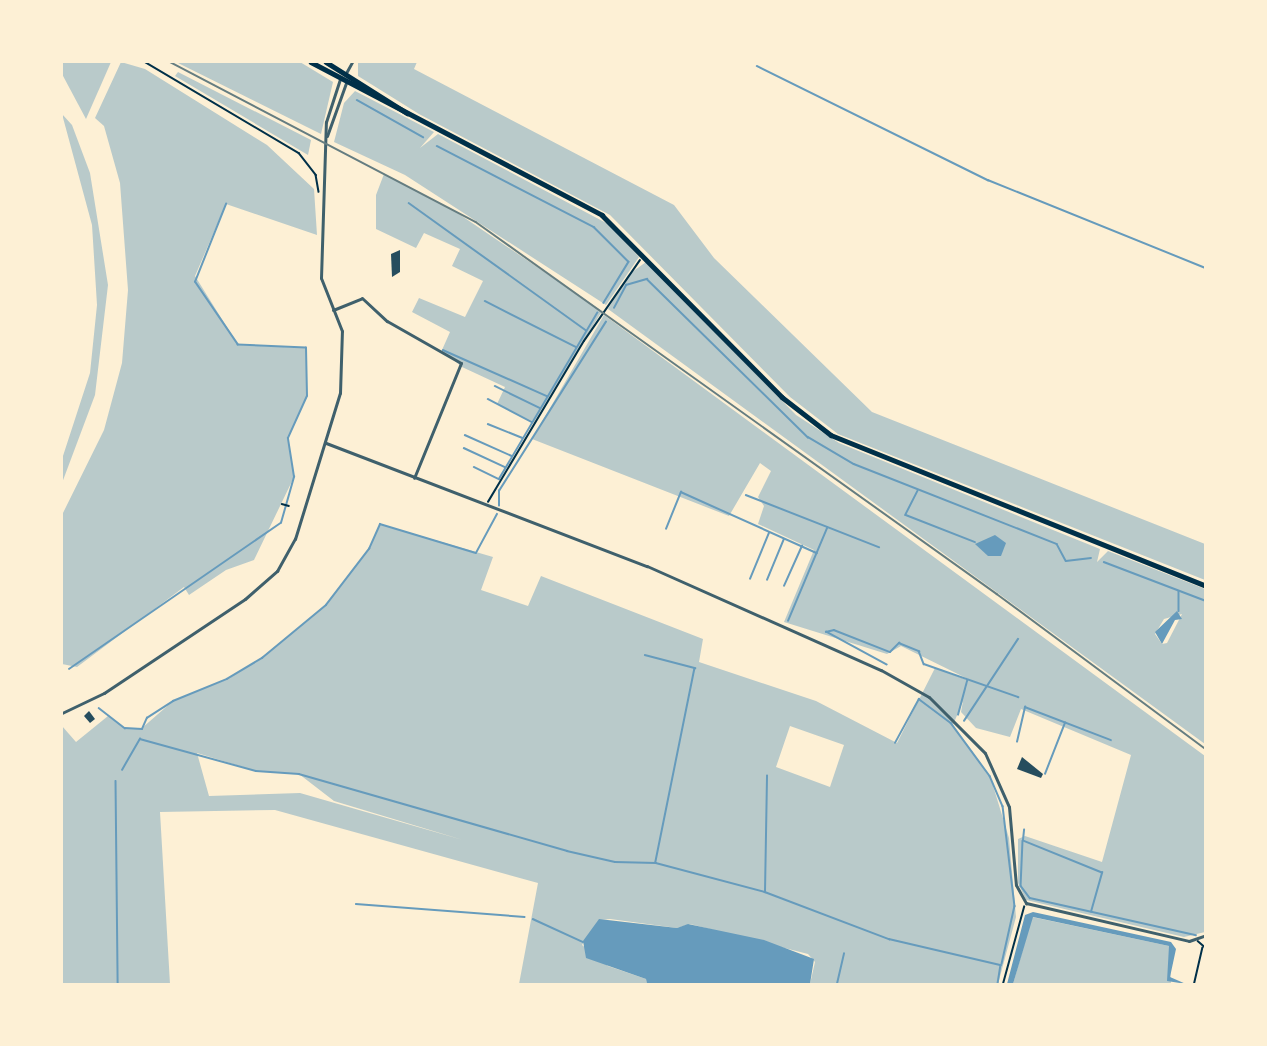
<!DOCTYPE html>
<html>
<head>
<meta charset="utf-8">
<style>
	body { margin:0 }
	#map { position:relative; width:1267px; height:1046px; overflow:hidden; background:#fdf0d5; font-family:Barlow,sans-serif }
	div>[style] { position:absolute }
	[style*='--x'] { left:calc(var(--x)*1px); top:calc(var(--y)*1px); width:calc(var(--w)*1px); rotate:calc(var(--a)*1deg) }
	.green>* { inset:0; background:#b9caca }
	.water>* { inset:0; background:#669bbc }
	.stream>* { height:1.5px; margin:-0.75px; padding:0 0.75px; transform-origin:0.75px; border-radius:0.75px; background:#669bbc }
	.building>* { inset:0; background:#264d5e }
	.path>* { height:1.5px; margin:-0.75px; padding:0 0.75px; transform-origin:0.75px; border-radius:0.75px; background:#003049 }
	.minor>* { height:3px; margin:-1.5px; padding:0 1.5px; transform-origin:1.5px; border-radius:1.5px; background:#3f606c }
	.secondary>* { height:4.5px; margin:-2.25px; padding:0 2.25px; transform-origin:2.25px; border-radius:2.25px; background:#003049 }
	.rail>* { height:1.5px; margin:-0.75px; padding:0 0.75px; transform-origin:0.75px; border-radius:0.75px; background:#657d81 }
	span { translate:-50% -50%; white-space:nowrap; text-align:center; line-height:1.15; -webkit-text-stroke:4.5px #fdf0d5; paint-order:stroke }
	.frame { position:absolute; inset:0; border:63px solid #fdf0d5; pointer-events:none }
</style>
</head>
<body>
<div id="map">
	<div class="green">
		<div style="clip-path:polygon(62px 62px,111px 62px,86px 119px,62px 74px)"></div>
		<div style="clip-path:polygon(121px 62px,145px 69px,267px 145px,314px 189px,317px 235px,226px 204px,195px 276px,238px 345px,306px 348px,307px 396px,288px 438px,294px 477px,254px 560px,226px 570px,189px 595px,184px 587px,77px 667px,62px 664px,62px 515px,104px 430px,122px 363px,128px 290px,120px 183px,104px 126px,95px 118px)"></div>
		<div style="clip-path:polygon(176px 62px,300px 62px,333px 82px,321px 134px)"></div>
		<div style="clip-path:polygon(358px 62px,417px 62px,414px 69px,674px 205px,714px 258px,872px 412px,1205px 544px,1205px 580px,838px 434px,790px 397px,610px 215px,419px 114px,358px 76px)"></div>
		<div style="clip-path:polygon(178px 72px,311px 140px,308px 155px,175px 76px)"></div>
		<div style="clip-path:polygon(355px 91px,434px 132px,420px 148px,438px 134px,610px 225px,639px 257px,606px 305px,405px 175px,334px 142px,344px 103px)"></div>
		<div style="clip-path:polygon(62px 114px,72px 125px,90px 173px,108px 285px,95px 395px,62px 483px,62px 459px,90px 373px,97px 305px,92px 225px)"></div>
		<div style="clip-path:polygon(384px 174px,453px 210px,602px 311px,534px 422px,497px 404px,505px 387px,462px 367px,442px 350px,450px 332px,412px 312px,419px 298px,465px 317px,483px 281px,452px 266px,460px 249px,424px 233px,416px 248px,376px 229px,376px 195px)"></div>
		<div style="clip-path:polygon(evenodd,646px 262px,796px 415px,839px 443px,1100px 549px,1097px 562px,1108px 551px,1205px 589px,1205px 744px,608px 309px,628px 275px,646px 262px,1182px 614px,1167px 643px,1162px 644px,1155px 634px,1164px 619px,1182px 614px)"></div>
		<div style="clip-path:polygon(evenodd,604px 315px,1205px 756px,1205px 932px,1184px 937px,1026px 900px,1018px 883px,1018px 839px,1025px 836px,1102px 862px,1131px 755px,1021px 709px,1010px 737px,976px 728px,961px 712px,963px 701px,953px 725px,990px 776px,1009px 838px,1016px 917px,998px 984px,810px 984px,815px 962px,808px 954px,690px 924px,677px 928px,610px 919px,599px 920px,582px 945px,608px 966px,646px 979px,647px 984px,519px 984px,538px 883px,275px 810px,160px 812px,170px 984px,62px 984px,62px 726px,76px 742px,108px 716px,124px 728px,142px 728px,173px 701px,228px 679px,261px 658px,326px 605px,369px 549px,380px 524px,493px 557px,481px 590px,528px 606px,541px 576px,703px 639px,699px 662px,816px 701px,897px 743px,935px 668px,967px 680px,966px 689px,968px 679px,901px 646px,887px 654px,784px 622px,814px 550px,758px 524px,764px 506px,758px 497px,771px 471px,760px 463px,729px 516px,532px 439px,604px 315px,790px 726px,844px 745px,830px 787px,776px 767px,790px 726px,604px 315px,197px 753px,256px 771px,299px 774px,334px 801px,463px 840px,300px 793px,209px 796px,197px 753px)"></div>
		<div style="clip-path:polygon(1032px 917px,1169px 946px,1171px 984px,1013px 984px)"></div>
	</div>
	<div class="water">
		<div style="clip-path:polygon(995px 535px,1006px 543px,1001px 556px,988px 556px,975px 544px)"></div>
		<div style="clip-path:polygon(1177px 611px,1182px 619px,1175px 620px,1162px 644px,1155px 632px)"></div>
		<div style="clip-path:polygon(1033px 912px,1171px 942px,1176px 949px,1170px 977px,1186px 984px,1167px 981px,1169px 946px,1033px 917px,1013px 984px,1007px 984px,1025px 915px)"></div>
		<div style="clip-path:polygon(599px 919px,677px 928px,688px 924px,764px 940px,814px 959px,810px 984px,647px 984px,646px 979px,586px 958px,583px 941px)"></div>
	</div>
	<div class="stream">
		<div style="--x:757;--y:66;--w:258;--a:26.3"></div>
		<div style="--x:988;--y:180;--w:235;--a:22"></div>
		<div style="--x:357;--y:100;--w:76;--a:29.3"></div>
		<div style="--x:437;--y:146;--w:177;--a:27.3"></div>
		<div style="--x:594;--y:227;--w:49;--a:45"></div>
		<div style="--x:629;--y:262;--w:48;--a:121.4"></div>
		<div style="--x:409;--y:203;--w:218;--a:35.7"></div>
		<div style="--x:485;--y:301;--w:102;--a:26.8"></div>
		<div style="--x:614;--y:308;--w:26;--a:-62"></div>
		<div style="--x:626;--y:285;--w:22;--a:-16"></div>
		<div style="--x:647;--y:279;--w:226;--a:44.5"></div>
		<div style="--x:808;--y:437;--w:53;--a:30.4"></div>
		<div style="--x:854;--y:464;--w:218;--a:21.5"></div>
		<div style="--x:1057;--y:544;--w:19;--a:62"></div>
		<div style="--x:1066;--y:561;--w:25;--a:-7"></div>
		<div style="--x:443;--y:350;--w:114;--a:23.9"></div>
		<div style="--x:495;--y:386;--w:50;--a:26.1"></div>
		<div style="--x:488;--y:399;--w:50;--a:27.6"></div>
		<div style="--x:488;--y:424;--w:37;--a:22"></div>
		<div style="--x:465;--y:435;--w:51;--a:24.1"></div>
		<div style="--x:464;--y:448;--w:45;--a:24.9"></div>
		<div style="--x:474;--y:467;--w:28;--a:26"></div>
		<div style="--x:499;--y:479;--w:193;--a:-59.4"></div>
		<div style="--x:918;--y:491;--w:27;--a:117"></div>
		<div style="--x:906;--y:515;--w:74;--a:21.4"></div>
		<div style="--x:746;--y:495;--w:143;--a:21.4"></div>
		<div style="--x:499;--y:506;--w:15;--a:-90"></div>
		<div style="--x:499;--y:491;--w:200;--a:-57.7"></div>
		<div style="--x:666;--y:529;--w:40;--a:-68"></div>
		<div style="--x:681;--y:492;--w:149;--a:24.2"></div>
		<div style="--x:1104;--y:562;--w:109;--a:20.9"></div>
		<div style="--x:750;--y:579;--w:50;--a:-67.6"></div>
		<div style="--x:767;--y:580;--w:44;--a:-67.5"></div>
		<div style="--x:784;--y:586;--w:44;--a:-65.8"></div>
		<div style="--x:1179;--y:591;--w:20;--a:90"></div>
		<div style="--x:788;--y:621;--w:101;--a:-67.2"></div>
		<div style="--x:645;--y:655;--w:52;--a:14.6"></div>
		<div style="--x:695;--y:668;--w:198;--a:101.4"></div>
		<div style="--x:887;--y:665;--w:69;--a:-151.6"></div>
		<div style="--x:826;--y:632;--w:8;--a:-14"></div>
		<div style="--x:834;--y:630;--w:60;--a:21.4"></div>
		<div style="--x:890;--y:652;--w:13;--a:-45"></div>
		<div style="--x:899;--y:643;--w:22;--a:22"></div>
		<div style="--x:919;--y:651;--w:14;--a:69"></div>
		<div style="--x:924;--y:664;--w:100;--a:19.3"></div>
		<div style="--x:69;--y:669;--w:257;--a:-34.6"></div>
		<div style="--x:281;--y:523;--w:48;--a:-74.2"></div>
		<div style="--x:294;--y:477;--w:39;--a:-99"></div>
		<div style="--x:288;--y:438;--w:46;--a:-65.7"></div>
		<div style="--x:307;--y:396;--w:48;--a:-91.2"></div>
		<div style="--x:306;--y:348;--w:68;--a:-177.5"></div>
		<div style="--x:238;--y:345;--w:76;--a:-124.3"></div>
		<div style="--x:195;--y:282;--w:84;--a:-68.3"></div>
		<div style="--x:99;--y:708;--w:33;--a:38"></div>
		<div style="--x:125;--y:728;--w:17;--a:3"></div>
		<div style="--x:142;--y:729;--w:12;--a:-66"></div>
		<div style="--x:147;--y:718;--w:31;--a:-33"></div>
		<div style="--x:173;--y:701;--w:58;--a:-22.2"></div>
		<div style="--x:227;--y:679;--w:41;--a:-31"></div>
		<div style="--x:262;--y:658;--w:83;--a:-39.6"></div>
		<div style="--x:326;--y:605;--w:71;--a:-52.5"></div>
		<div style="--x:369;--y:549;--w:27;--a:-66"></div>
		<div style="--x:380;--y:524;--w:100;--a:16.8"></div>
		<div style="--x:476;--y:553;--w:44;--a:-61.7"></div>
		<div style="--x:958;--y:715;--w:35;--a:-75"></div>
		<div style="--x:964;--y:721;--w:98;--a:-56.6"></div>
		<div style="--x:1017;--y:742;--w:36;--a:-77"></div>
		<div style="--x:1025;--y:707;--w:92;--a:21"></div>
		<div style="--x:895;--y:743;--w:50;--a:-61.4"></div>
		<div style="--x:919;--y:699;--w:40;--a:37"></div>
		<div style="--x:951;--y:723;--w:66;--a:53.7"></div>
		<div style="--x:990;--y:776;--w:33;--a:67"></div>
		<div style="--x:1003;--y:806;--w:101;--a:83.2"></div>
		<div style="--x:1015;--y:906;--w:59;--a:102.6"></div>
		<div style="--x:122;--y:770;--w:36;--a:-60"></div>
		<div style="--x:140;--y:739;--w:120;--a:15.4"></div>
		<div style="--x:256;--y:771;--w:43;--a:4"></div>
		<div style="--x:299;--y:774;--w:279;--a:16"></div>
		<div style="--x:567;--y:851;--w:49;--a:12.9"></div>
		<div style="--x:615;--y:862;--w:41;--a:1.4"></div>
		<div style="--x:656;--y:863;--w:113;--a:14.9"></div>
		<div style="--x:765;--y:892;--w:133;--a:20.8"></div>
		<div style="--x:889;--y:939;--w:115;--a:13.1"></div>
		<div style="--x:1001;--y:965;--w:19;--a:99"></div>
		<div style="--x:1045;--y:774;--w:55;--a:-68.6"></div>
		<div style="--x:116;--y:781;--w:203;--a:89.4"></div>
		<div style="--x:1023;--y:840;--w:10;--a:-84"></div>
		<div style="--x:765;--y:892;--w:116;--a:-89"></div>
		<div style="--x:356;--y:904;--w:169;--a:4.4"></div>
		<div style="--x:1091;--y:912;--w:41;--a:-74.2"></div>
		<div style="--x:1102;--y:873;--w:85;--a:-157.9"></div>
		<div style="--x:1023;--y:841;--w:45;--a:92.5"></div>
		<div style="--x:1021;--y:886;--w:15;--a:53"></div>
		<div style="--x:1030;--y:898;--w:170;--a:12.6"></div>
		<div style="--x:533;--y:919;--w:55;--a:24.7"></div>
		<div style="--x:837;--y:984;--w:31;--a:-77"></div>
	</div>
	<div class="building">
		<div style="clip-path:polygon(400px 250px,400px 272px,392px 277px,391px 254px)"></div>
		<div style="clip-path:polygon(89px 711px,95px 719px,90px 723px,84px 716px)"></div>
		<div style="clip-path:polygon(1022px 757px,1043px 774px,1041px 778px,1017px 769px)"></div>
	</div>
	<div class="path">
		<div style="--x:145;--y:62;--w:179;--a:30.6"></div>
		<div style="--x:299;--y:153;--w:28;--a:52"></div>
		<div style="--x:316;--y:175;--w:17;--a:80"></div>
		<div style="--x:488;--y:502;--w:187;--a:-59.2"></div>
		<div style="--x:584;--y:341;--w:98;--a:-55.3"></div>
		<div style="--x:282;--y:504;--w:7;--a:16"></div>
		<div style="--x:1198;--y:941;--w:11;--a:41"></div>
		<div style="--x:1003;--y:984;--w:80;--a:-74.7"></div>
		<div style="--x:1194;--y:984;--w:37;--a:-77"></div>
	</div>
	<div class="minor">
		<div style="--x:346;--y:73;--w:13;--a:-61"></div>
		<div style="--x:327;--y:136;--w:56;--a:-70.3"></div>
		<div style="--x:333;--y:310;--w:31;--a:-22"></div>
		<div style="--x:362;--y:298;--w:34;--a:43"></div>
		<div style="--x:387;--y:321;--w:85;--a:29.6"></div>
		<div style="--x:461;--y:363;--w:124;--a:112.2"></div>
		<div style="--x:326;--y:443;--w:344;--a:21"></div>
		<div style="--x:647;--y:566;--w:256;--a:24"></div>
		<div style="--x:881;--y:670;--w:55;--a:29.4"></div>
		<div style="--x:929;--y:697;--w:79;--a:45"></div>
		<div style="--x:985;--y:753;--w:59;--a:66"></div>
		<div style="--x:1009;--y:807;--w:78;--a:84.9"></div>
		<div style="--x:1016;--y:885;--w:21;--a:61"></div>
		<div style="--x:1026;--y:903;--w:167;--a:13.1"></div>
		<div style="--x:1189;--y:941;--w:18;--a:-19"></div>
		<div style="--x:62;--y:713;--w:47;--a:-25.5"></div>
		<div style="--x:104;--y:693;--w:169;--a:-33.7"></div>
		<div style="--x:245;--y:599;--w:43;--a:-41.2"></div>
		<div style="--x:277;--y:571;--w:37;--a:-61"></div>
		<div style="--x:295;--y:539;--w:153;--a:-72.9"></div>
		<div style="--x:340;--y:393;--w:62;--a:-88.2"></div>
		<div style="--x:342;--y:331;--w:57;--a:-111.6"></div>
		<div style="--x:321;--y:278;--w:156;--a:-88.2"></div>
		<div style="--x:326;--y:122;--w:45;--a:-72"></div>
	</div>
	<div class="secondary">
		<div style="--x:311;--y:62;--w:329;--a:27.7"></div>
		<div style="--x:602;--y:215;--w:256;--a:45.3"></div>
		<div style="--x:782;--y:397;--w:62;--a:37.8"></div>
		<div style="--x:831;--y:435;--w:404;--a:21.9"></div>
		<div style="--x:326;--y:62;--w:96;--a:32.2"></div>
	</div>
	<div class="rail">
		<div style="--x:170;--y:62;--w:345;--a:27.6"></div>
		<div style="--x:476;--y:222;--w:640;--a:35.53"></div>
		<div style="--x:997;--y:594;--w:260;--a:36.6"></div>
	</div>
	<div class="frame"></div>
</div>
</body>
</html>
